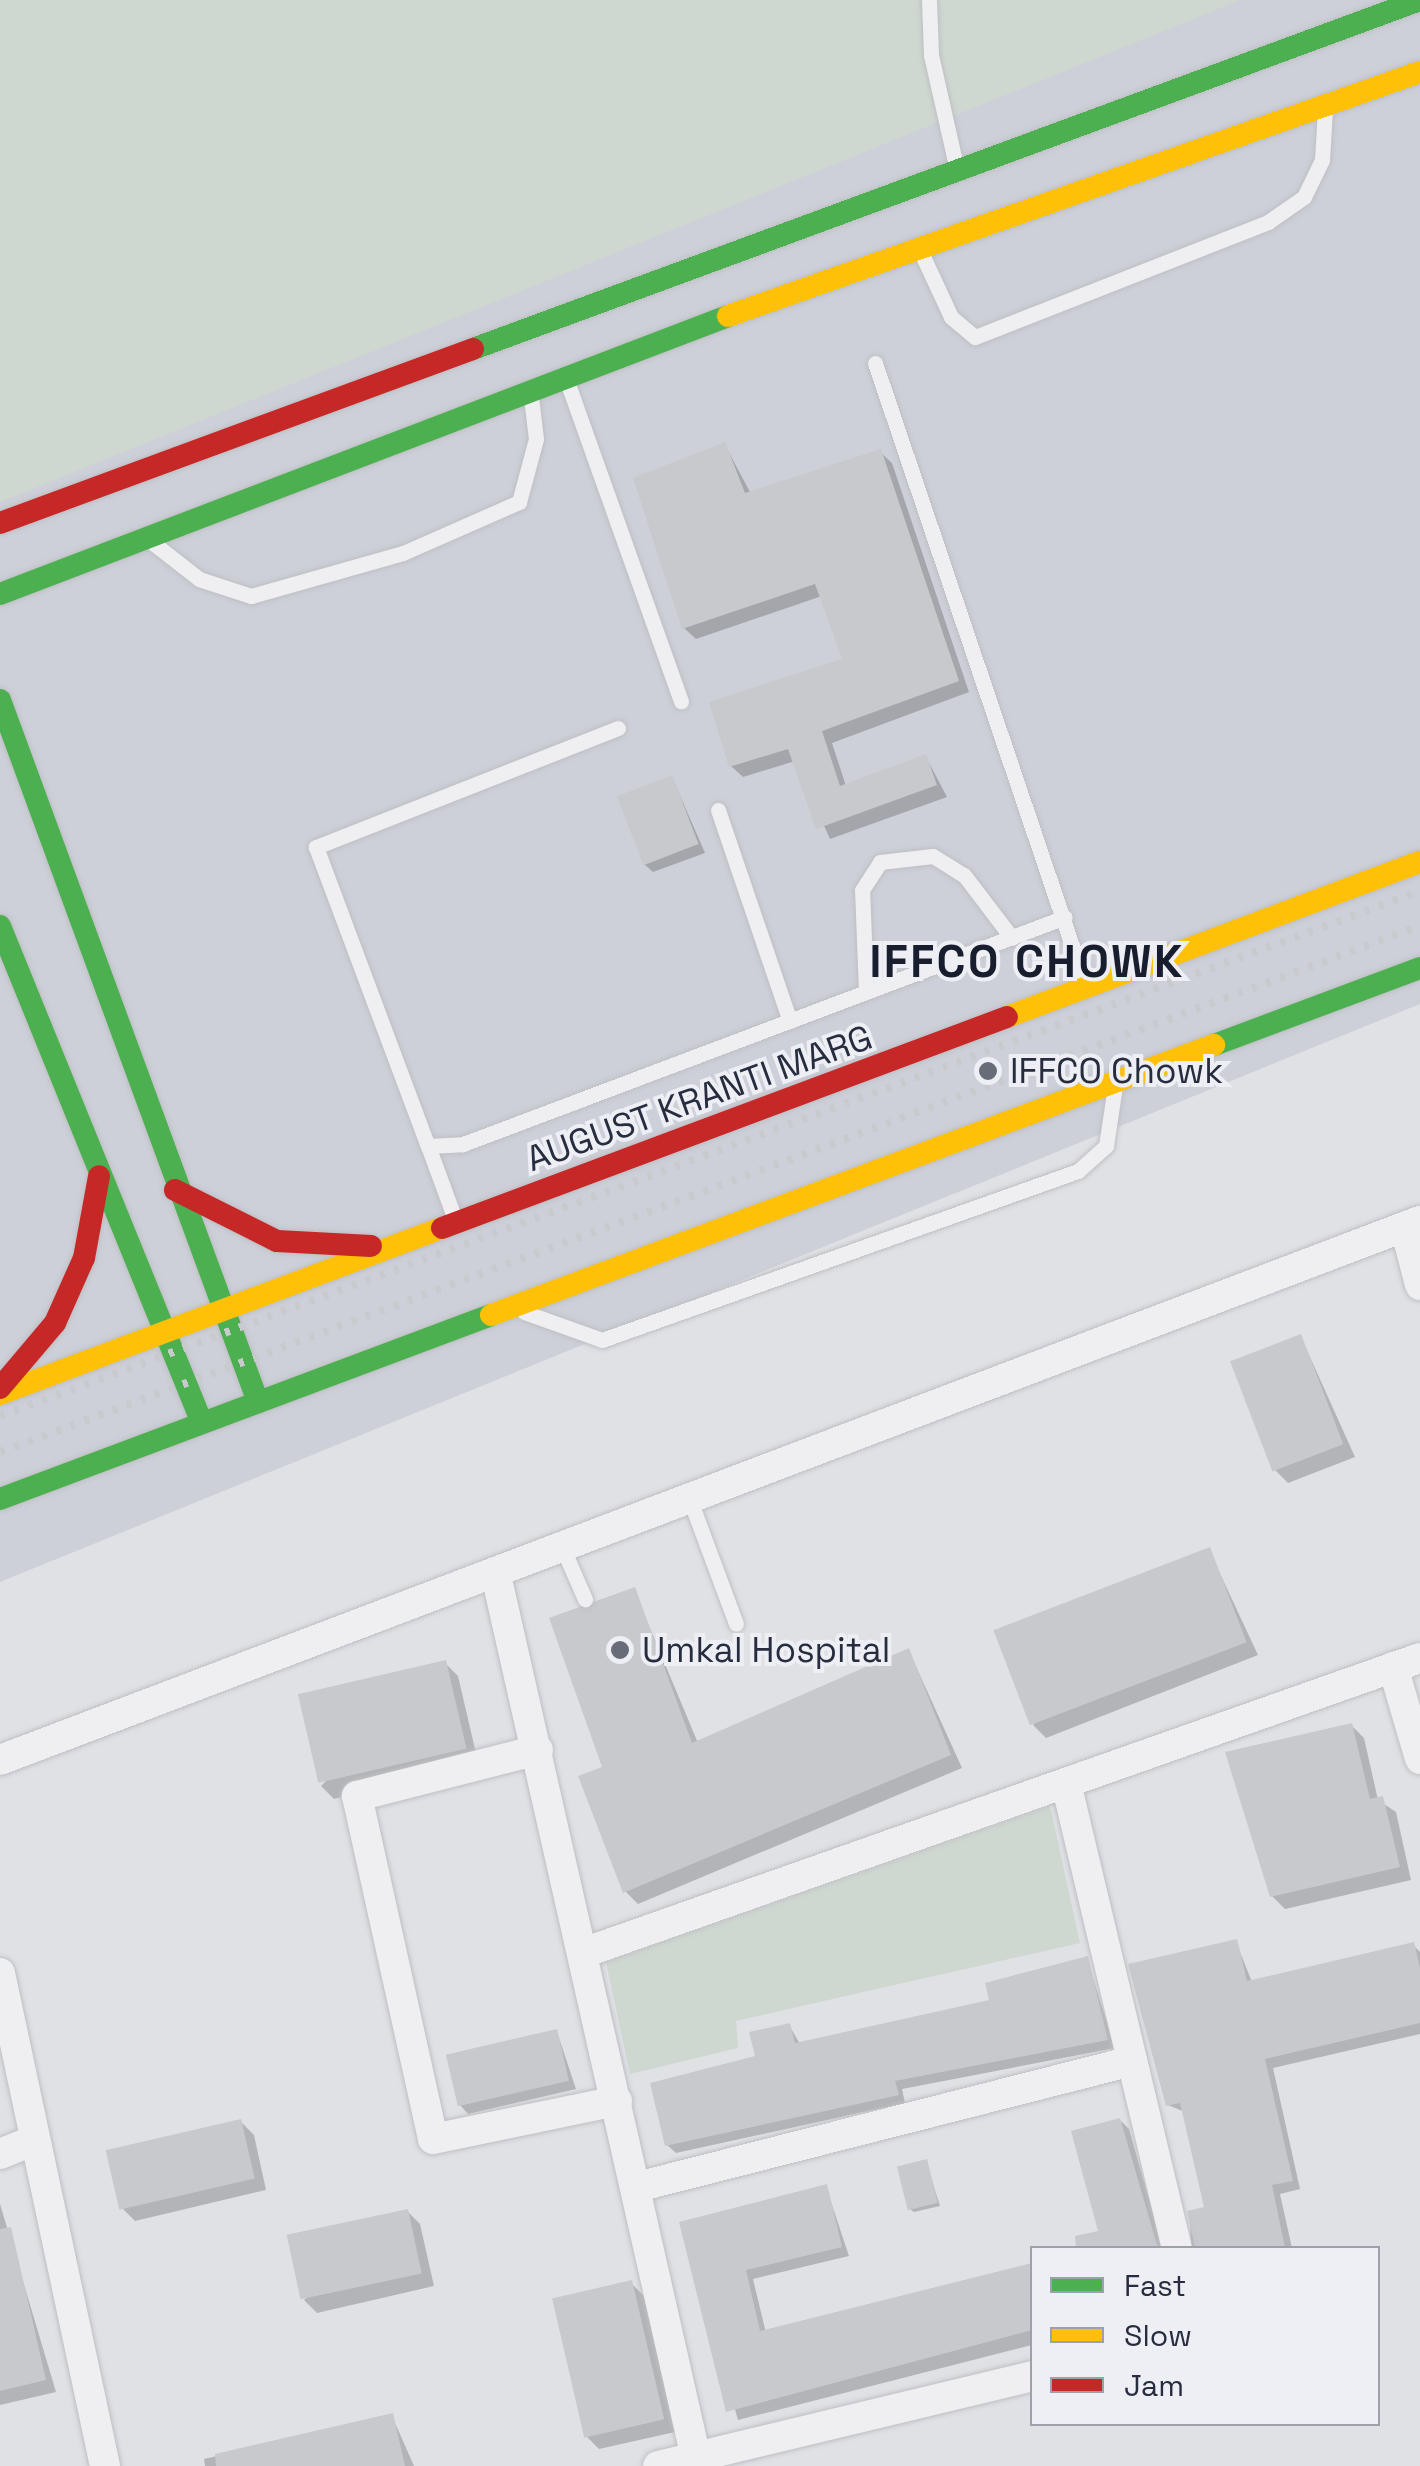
<!DOCTYPE html>
<html>
<head>
<meta charset="utf-8">
<style>
	body { margin:0 }
	#map { position:relative; width:1420px; height:2466px; overflow:hidden; background:#dfe1e5; font-family:"Space Grotesk",sans-serif }
	div>[style] { position:absolute }
	[style*='--x'] { left:calc(var(--x)*1px); top:calc(var(--y)*1px); width:calc(var(--w)*1px); rotate:calc(var(--a)*1deg) }
	.built>* { inset:0; background:#cdd0d8 }
	.green>* { inset:0; background:#ced8d0 }
	.shadow>* { inset:0; background:#0003 }
	.building>* { inset:0; background:#c8c9cd; transform-origin:0 0 }
	.roads { filter:drop-shadow(0 0 2px #bebfc3) drop-shadow(0 0 2px #bebfc3) }
	.lane>* { height:15px; margin:-7.5px; padding:0 7.5px; transform-origin:7.5px; border-radius:7.5px; background:#efeff2 }
	.street>* { height:30px; margin:-15px; padding:0 15px; transform-origin:15px; border-radius:15px; background:#efeff2 }
	.fast>* { height:22px; margin:-11px; padding:0 11px; transform-origin:11px; border-radius:11px; background:#4caf50 }
	.slow>* { height:22px; margin:-11px; padding:0 11px; transform-origin:11px; border-radius:11px; background:#ffc107 }
	.jam>* { height:22px; margin:-11px; padding:0 11px; transform-origin:11px; border-radius:11px; background:#c62828 }
	.rail>* { height:8px; margin-top:-4px; transform-origin:0; background:repeating-linear-gradient(90deg,#c9cacd 0 5px,transparent 0 15px) }
	.dots>* { width:28px; height:28px; translate:-50% -50%; box-sizing:border-box; border:5px solid #edeff5; border-radius:50% }
	span { translate:-50% -50%; white-space:nowrap; text-align:center; line-height:1.15; -webkit-text-stroke:8px #edeff5; paint-order:stroke }
	.poi-label { font-size:35px; color:#272d3e }
	.left { translate:0 -50%; text-align:left }
	.street-label { font-size:35px; color:#272d3e }
	.district-label { font-size:45px; color:#191e2f; font-weight:700; letter-spacing:2.5px }
	.legend { position:absolute; left:1030px; top:2246px; width:350px; height:180px; box-sizing:border-box; background:#edeff5; border:2px solid #9ea1ac; margin:0; padding:12px 18px; list-style:none; font-size:30px; color:#272d3e }
	.legend li { display:flex; align-items:center; gap:20px; height:50px }
	.legend b { width:50px; border:2px solid #9ea1ac }
</style>
</head>
<body>
<div id="map">
	<div class="built">
		<div style="clip-path:polygon(0 0,1420px 0,1420px 1004px,0 1582px)"></div>
	</div>
	<div class="green">
		<div style="clip-path:polygon(0 0,1240px 0,0 502px)"></div>
		<div style="clip-path:polygon(1050px 1806px,1080px 1943px,736px 2021px,738px 2048px,630px 2074px,606px 1962px)"></div>
	</div>
	<div class="shadow">
		<div style="clip-path:polygon(725px 445px,751px 494px,880px 452px,892px 463px,969px 692px,832px 743px,846px 786px,926px 757px,947px 797px,830px 839px,795px 761px,743px 777px,731px 766px,845px 661px,822px 596px,696px 639px,684px 628px)"></div>
		<div style="clip-path:polygon(672px 777px,705px 853px,653px 872px,644px 864px)"></div>
		<div style="clip-path:polygon(1301px 1337px,1355px 1457px,1288px 1483px,1275px 1470px)"></div>
		<div style="clip-path:polygon(1209px 1550px,1258px 1655px,1046px 1738px,1033px 1725px)"></div>
		<div style="clip-path:polygon(634px 1590px,698px 1743px,909px 1651px,962px 1768px,638px 1904px,625px 1891px)"></div>
		<div style="clip-path:polygon(445px 1663px,458px 1676px,478px 1762px,334px 1799px,321px 1786px)"></div>
		<div style="clip-path:polygon(1351px 1725px,1364px 1738px,1378px 1800px,1396px 1812px,1411px 1880px,1285px 1909px,1272px 1896px)"></div>
		<div style="clip-path:polygon(1236px 1942px,1252px 1982px,1413px 1945px,1420px 1952px,1420px 2034px,1273px 2068px,1300px 2189px,1280px 2194px,1292px 2248px,1191px 2248px,1190px 2212px,1207px 2209px,1185px 2112px,1168px 2105px)"></div>
		<div style="clip-path:polygon(1087px 1959px,1115px 2048px,902px 2089px,905px 2103px,676px 2153px,667px 2145px,789px 2025px,800px 2044px,992px 2002px)"></div>
		<div style="clip-path:polygon(557px 2032px,576px 2089px,468px 2114px,460px 2105px)"></div>
		<div style="clip-path:polygon(1120px 2120px,1129px 2129px,1163px 2248px,1105px 2248px,1074px 2132px)"></div>
		<div style="clip-path:polygon(241px 2122px,254px 2135px,266px 2190px,135px 2221px,122px 2208px)"></div>
		<div style="clip-path:polygon(926px 2162px,940px 2206px,914px 2212px,910px 2209px)"></div>
		<div style="clip-path:polygon(826px 2187px,849px 2256px,753px 2279px,766px 2333px,1032px 2268px,1032px 2345px,738px 2420px,682px 2224px)"></div>
		<div style="clip-path:polygon(0 2204px,56px 2392px,0 2405px)"></div>
		<div style="clip-path:polygon(407px 2211px,420px 2224px,434px 2286px,317px 2313px,304px 2300px)"></div>
		<div style="clip-path:polygon(631px 2283px,644px 2296px,675px 2432px,599px 2449px,586px 2436px)"></div>
		<div style="clip-path:polygon(392px 2416px,414px 2466px,205px 2466px,204px 2459px)"></div>
	</div>
	<div class="building">
		<div style="clip-path:polygon(725px 442px,745px 493px,881px 449px,959px 681px,822px 731px,840px 786px,926px 754px,937px 785px,816px 829px,788px 749px,729px 767px,709px 702px,842px 659px,815px 584px,682px 629px,633px 478px)"></div>
		<div style="left:672px;top:775px;width:74px;height:59px;rotate:69deg"></div>
		<div style="left:1301px;top:1334px;width:118px;height:76px;rotate:69deg"></div>
		<div style="left:1210px;top:1547px;width:102px;height:232px;rotate:69deg"></div>
		<div style="clip-path:polygon(635px 1587px,692px 1743px,909px 1648px,951px 1755px,623px 1893px,578px 1776px,602px 1767px,549px 1618px)"></div>
		<div style="left:446px;top:1660px;width:91px;height:152px;rotate:77deg"></div>
		<div style="clip-path:polygon(1352px 1723px,1370px 1799px,1383px 1796px,1400px 1867px,1270px 1897px,1225px 1752px)"></div>
		<div style="clip-path:polygon(1237px 1939px,1247px 1981px,1414px 1942px,1420px 1968px,1420px 2023px,1265px 2059px,1293px 2181px,1272px 2185px,1285px 2248px,1195px 2248px,1187px 2211px,1204px 2207px,1180px 2103px,1166px 2106px,1128px 1964px)"></div>
		<div style="clip-path:polygon(1088px 1956px,1108px 2040px,895px 2081px,899px 2095px,665px 2146px,650px 2083px,755px 2056px,749px 2032px,790px 2023px,795px 2043px,989px 2000px,985px 1983px)"></div>
		<div style="left:557px;top:2029px;width:53px;height:114px;rotate:77deg"></div>
		<div style="clip-path:polygon(1120px 2118px,1158px 2248px,1076px 2248px,1075px 2236px,1098px 2231px,1071px 2131px)"></div>
		<div style="left:241px;top:2119px;width:61px;height:139px;rotate:77deg"></div>
		<div style="left:927px;top:2159px;width:45px;height:31px;rotate:76deg"></div>
		<div style="clip-path:polygon(827px 2184px,842px 2247px,746px 2270px,760px 2331px,1032px 2263px,1032px 2330px,726px 2412px,679px 2222px)"></div>
		<div style="left:408px;top:2209px;width:66px;height:124px;rotate:78deg"></div>
		<div style="clip-path:polygon(11px 2227px,46px 2380px,0 2391px,0 2229px)"></div>
		<div style="left:632px;top:2280px;width:143px;height:82px;rotate:77deg"></div>
		<div style="clip-path:polygon(393px 2413px,405px 2466px,216px 2466px,215px 2454px)"></div>
	</div>
	<div class="roads">
		<div class="lane">
			<div style="--x:929;--y:0;--w:55;--a:87.9"></div>
			<div style="--x:931;--y:55;--w:114;--a:77.3"></div>
			<div style="--x:919;--y:248;--w:76;--a:65.1"></div>
			<div style="--x:951;--y:317;--w:31;--a:40"></div>
			<div style="--x:975;--y:337;--w:315;--a:-21.4"></div>
			<div style="--x:1268;--y:222;--w:44;--a:-34.8"></div>
			<div style="--x:1304;--y:197;--w:41;--a:-64.1"></div>
			<div style="--x:1322;--y:160;--w:50;--a:-86.6"></div>
			<div style="--x:875;--y:363;--w:656;--a:71.32"></div>
			<div style="--x:568;--y:384;--w:337;--a:70.4"></div>
			<div style="--x:153;--y:543;--w:58;--a:38"></div>
			<div style="--x:199;--y:579;--w:55;--a:18.1"></div>
			<div style="--x:251;--y:596;--w:158;--a:-15.8"></div>
			<div style="--x:403;--y:553;--w:127;--a:-23.7"></div>
			<div style="--x:519;--y:502;--w:65;--a:-74.9"></div>
			<div style="--x:536;--y:439;--w:42;--a:-96.8"></div>
			<div style="--x:618;--y:728;--w:325;--a:158.5"></div>
			<div style="--x:316;--y:847;--w:319;--a:69.5"></div>
			<div style="--x:428;--y:1146;--w:35;--a:-3"></div>
			<div style="--x:463;--y:1144;--w:643;--a:-20.66"></div>
			<div style="--x:718;--y:810;--w:223;--a:71.2"></div>
			<div style="--x:866;--y:992;--w:102;--a:-92.2"></div>
			<div style="--x:862;--y:890;--w:33;--a:-57"></div>
			<div style="--x:880;--y:862;--w:53;--a:-6.5"></div>
			<div style="--x:933;--y:856;--w:36;--a:32"></div>
			<div style="--x:964;--y:875;--w:79;--a:52.7"></div>
			<div style="--x:428;--y:1146;--w:81;--a:69.8"></div>
			<div style="--x:524;--y:1312;--w:83;--a:19.7"></div>
			<div style="--x:602;--y:1340;--w:505;--a:-19.55"></div>
			<div style="--x:1078;--y:1171;--w:38;--a:-42"></div>
			<div style="--x:1106;--y:1146;--w:61;--a:-81.5"></div>
			<div style="--x:690;--y:1500;--w:132;--a:69.6"></div>
			<div style="--x:563;--y:1549;--w:55;--a:66.3"></div>
		</div>
		<div class="street">
			<div style="--x:1405;--y:1227;--w:60;--a:75.5"></div>
			<div style="--x:496;--y:1575;--w:901;--a:77.24"></div>
			<div style="--x:1393;--y:1667;--w:96;--a:73.6"></div>
			<div style="--x:538;--y:1750;--w:187;--a:165.7"></div>
			<div style="--x:357;--y:1796;--w:351;--a:77.5"></div>
			<div style="--x:433;--y:2139;--w:188;--a:-11.7"></div>
			<div style="--x:0;--y:1760;--w:1519;--a:-20.79"></div>
			<div style="--x:1066;--y:1783;--w:478;--a:76.6"></div>
			<div style="--x:586;--y:1952;--w:884;--a:-19.42"></div>
			<div style="--x:0;--y:1973;--w:504;--a:77.98"></div>
			<div style="--x:0;--y:2154;--w:38;--a:-22"></div>
			<div style="--x:637;--y:2187;--w:511;--a:-14.28"></div>
			<div style="--x:658;--y:2466;--w:385;--a:-13.5"></div>
		</div>
		<div class="fast">
			<div style="--x:473;--y:349;--w:1009;--a:-20.23"></div>
			<div style="--x:0;--y:594;--w:779;--a:-20.9"></div>
			<div style="--x:0;--y:700;--w:748;--a:69.82"></div>
			<div style="--x:0;--y:926;--w:536;--a:67.88"></div>
			<div style="--x:1214;--y:1045;--w:220;--a:-20.5"></div>
			<div style="--x:0;--y:1499;--w:524;--a:-20.54"></div>
		</div>
		<div class="slow">
			<div style="--x:728;--y:316;--w:734;--a:-19.42"></div>
			<div style="--x:1007;--y:1017;--w:441;--a:-20.6"></div>
			<div style="--x:491;--y:1315;--w:772;--a:-20.48"></div>
			<div style="--x:0;--y:1394;--w:472;--a:-20.6"></div>
		</div>
		<div class="jam">
			<div style="--x:0;--y:523;--w:504;--a:-20.2"></div>
			<div style="--x:175;--y:1190;--w:114;--a:26.6"></div>
			<div style="--x:277;--y:1241;--w:94;--a:3"></div>
			<div style="--x:442;--y:1228;--w:603;--a:-20.48"></div>
			<div style="--x:0;--y:1388;--w:85;--a:-49.8"></div>
			<div style="--x:55;--y:1323;--w:71;--a:-66"></div>
			<div style="--x:84;--y:1258;--w:83;--a:-79.6"></div>
		</div>
	</div>
	<div class="rail">
		<div style="--x:0;--y:1416;--w:1514;--a:-20.29"></div>
		<div style="--x:0;--y:1452;--w:1514;--a:-20.33"></div>
	</div>
	<div class="dots">
		<div style="left:988px;top:1071px;background:#676c78"></div>
		<div style="left:620px;top:1650px;background:#676c78"></div>
	</div>
	<div class="poi-label">
		<span class="left" style="left:1010px;top:1071px">IFFCO Chowk</span>
		<span class="left" style="left:642px;top:1650px">Umkal Hospital</span>
	</div>
	<div class="street-label">
		<span style="left:699px;top:1098px;rotate:-20deg">AUGUST KRANTI MARG</span>
	</div>
	<div class="district-label">
		<span style="left:1027px;top:962px">IFFCO CHOWK</span>
	</div>
	<ul class="legend">
	<li><b style="height:12px;background:#4caf50"></b>Fast</li>
	<li><b style="height:12px;background:#ffc107"></b>Slow</li>
	<li><b style="height:12px;background:#c62828"></b>Jam</li>
	</ul>
</div>
</body>
</html>
